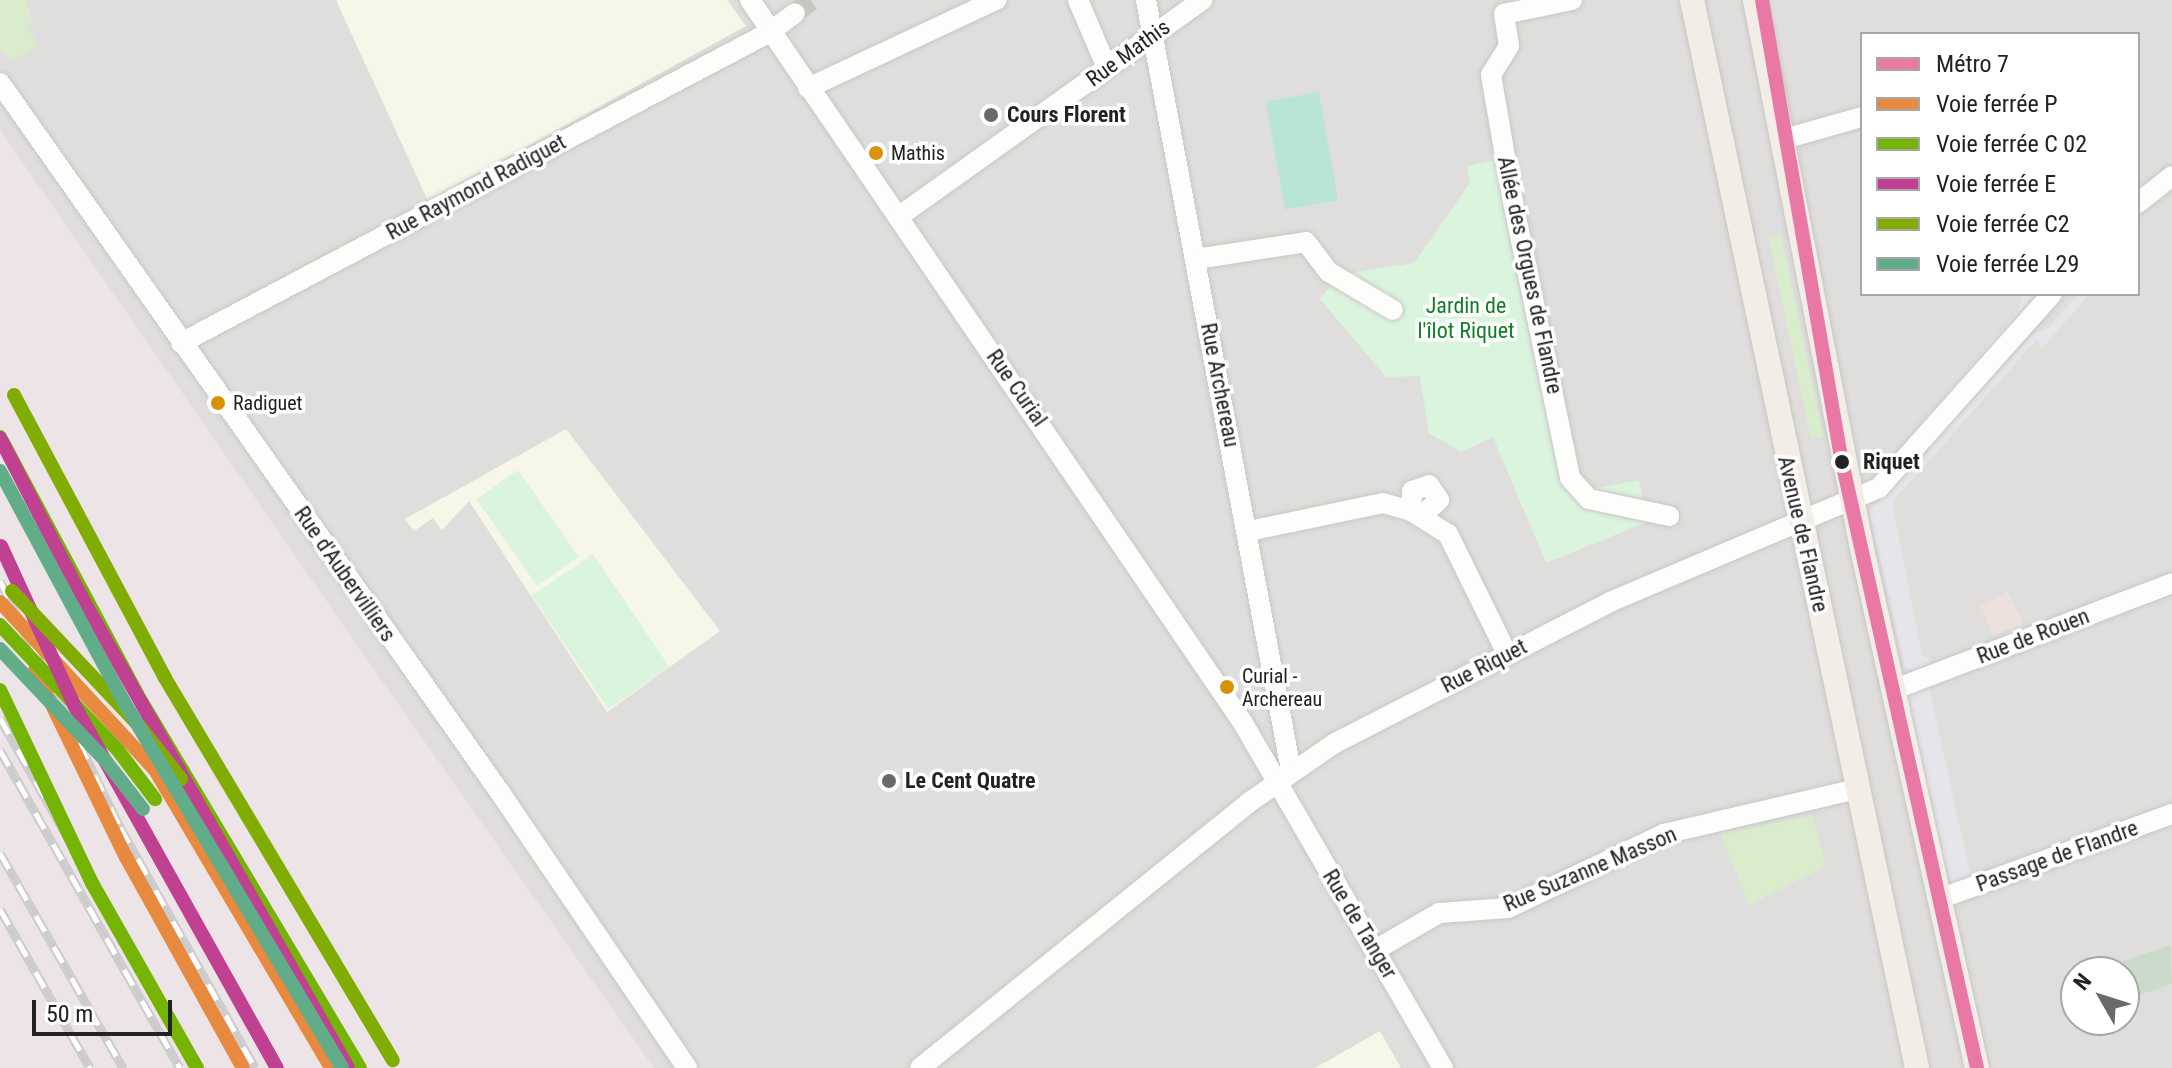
<!DOCTYPE html>
<html>
<head>
<meta charset="utf-8">
<style>
	body { margin:0 }
	#map { position:relative; width:2172px; height:1068px; overflow:hidden; background:#f0efeb; font-family:"Roboto Condensed",sans-serif }
	div>[style] { position:absolute }
	[style*='--x'] { left:calc(var(--x)*1px); top:calc(var(--y)*1px); width:calc(var(--w)*1px); rotate:calc(var(--a)*1deg) }
	.residential>* { inset:0; background:#dfdedc }
	.commercial>* { inset:0; background:#ede1dd }
	.industrial>* { inset:0; background:#ede4e8 }
	.education>* { inset:0; background:#f6f7e8 }
	.grass>* { inset:0; background:#d9eccb; transform-origin:0 0 }
	.cemetery>* { inset:0; background:#cadbcc }
	.park>* { inset:0; background:#dbf4dd; transform-origin:0 0 }
	.pitch>* { inset:0; background:#b8e5d7; transform-origin:0 0 }
	.plaza>* { inset:0; background:#e6e5e9 }
	.minor-tunnel>* { height:20px; margin-top:-10px; transform-origin:0; background:repeating-linear-gradient(90deg,#c7c6c3 0 20px,transparent 0 30px) }
	.roads { filter:drop-shadow(0 0 2px #c7c7c5) drop-shadow(0 0 2px #c7c7c5) }
	.minor>* { height:20px; margin:-10px; padding:0 10px; transform-origin:10px; border-radius:10px; background:#fdfdfc }
	.major>* { height:24px; margin:-12px; padding:0 12px; transform-origin:12px; border-radius:12px; background:#f2eee7 }
	.rail>* { height:9px; margin-top:-4.5px; transform-origin:0; background:repeating-linear-gradient(90deg,#fff 0 18px,#ccc 0 36px); box-sizing:border-box; border-block:2px solid #ccc }
	.rail-1>* { height:14px; margin:-7px; padding:0 7px; transform-origin:7px; border-radius:7px; background:#e88940 }
	.rail-2>* { height:14px; margin:-7px; padding:0 7px; transform-origin:7px; border-radius:7px; background:#75b304 }
	.rail-3>* { height:14px; margin:-7px; padding:0 7px; transform-origin:7px; border-radius:7px; background:#c04191 }
	.rail-4>* { height:14px; margin:-7px; padding:0 7px; transform-origin:7px; border-radius:7px; background:#81ad03 }
	.rail-5>* { height:14px; margin:-7px; padding:0 7px; transform-origin:7px; border-radius:7px; background:#61ac89 }
	.metro-1>* { height:14px; margin:-7px; padding:0 7px; transform-origin:7px; border-radius:7px; background:#e978a5 }
	.dots>* { width:22px; height:22px; translate:-50% -50%; box-sizing:border-box; border:4px solid #fff; border-radius:50% }
	span { translate:-50% -50%; white-space:nowrap; text-align:center; line-height:1.15; -webkit-text-stroke:7px #fff; paint-order:stroke }
	.bus-label { font-size:20px; color:#222 }
	.left { translate:0 -50%; text-align:left }
	.street-label { font-size:22px; color:#222 }
	.poi-label { font-size:22px; color:#222; font-weight:700 }
	.park-label { font-size:22px; color:#0f8026 }
	.stop-label { font-size:22px; color:#222; font-weight:700 }
	.legend { position:absolute; left:1860px; top:32px; width:280px; height:264px; box-sizing:border-box; background:#fff; border:2px solid #a7a7a7; margin:0; padding:10px 14px; list-style:none; font-size:24px; color:#222 }
	.legend li { display:flex; align-items:center; gap:16px; height:40px }
	.legend b { width:40px; border:2px solid #a7a7a7 }
	.north { position:absolute; left:2060px; top:956px; width:80px; height:80px; box-sizing:border-box; background:#fff; border:2px solid #a7a7a7; border-radius:50%; rotate:309deg; font-size:22px; font-weight:700; line-height:32px; text-align:center; color:#222 }
	.north::after { content:''; display:block; margin:auto; width:28px; height:36px; background:#6a6a68; clip-path:polygon(50% 0,100% 100%,50% 72%,0 100%) }
	.scale { position:absolute; left:32px; top:1000px; width:140px; height:36px; box-sizing:border-box; border:4px solid #222; border-top:0; padding-left:10px; font-size:24px; line-height:28px; white-space:nowrap; color:#222; -webkit-text-stroke:6px #fff; paint-order:stroke }
</style>
</head>
<body>
<div id="map">
	<div class="residential">
		<div style="clip-path:polygon(evenodd,0 0,2172px 0,2172px 1068px,406px 1068px,0 177px,27px 170px,0 130px,0 0,1862px 34px,2138px 34px,2138px 294px,1862px 294px,1862px 34px,0 0,2076px 972px,2124px 972px,2124px 1020px,2076px 1020px,2076px 972px)"></div>
	</div>
	<div class="commercial">
		<div style="clip-path:polygon(2008px 592px,2023px 624px,1993px 636px,1981px 606px)"></div>
	</div>
	<div class="industrial">
		<div style="clip-path:polygon(0 130px,375px 671px,654px 1068px,0 1068px)"></div>
	</div>
	<div class="education">
		<div style="clip-path:polygon(336px 0,727px 0,746px 26px,428px 201px)"></div>
		<div style="clip-path:polygon(566px 429px,720px 631px,607px 712px,469px 501px,442px 530px,433px 518px,414px 531px,405px 519px)"></div>
		<div style="clip-path:polygon(1380px 1031px,1401px 1068px,1315px 1068px)"></div>
	</div>
	<div class="grass">
		<div style="clip-path:polygon(0 0,30px 0,25px 3px,34px 21px,27px 25px,38px 47px,11px 60px,0 49px)"></div>
		<div style="left:1781px;top:235px;width:206px;height:13px;rotate:78deg"></div>
		<div style="clip-path:polygon(1812px 816px,1826px 866px,1749px 905px,1720px 833px)"></div>
	</div>
	<div class="cemetery">
		<div style="clip-path:polygon(2171px 945px,2172px 984px,2124px 1000px,2119px 962px)"></div>
	</div>
	<div class="park">
		<div style="clip-path:polygon(1500px 159px,1576px 475px,1591px 489px,1639px 480px,1647px 522px,1546px 563px,1493px 437px,1461px 452px,1429px 433px,1420px 376px,1386px 377px,1320px 299px,1339px 275px,1414px 263px,1470px 183px,1467px 166px)"></div>
		<div style="left:518px;top:470px;width:106px;height:51px;rotate:55deg"></div>
		<div style="left:593px;top:554px;width:137px;height:74px;rotate:56deg"></div>
	</div>
	<div class="pitch">
		<div style="left:1319px;top:92px;width:110px;height:54px;rotate:80deg"></div>
	</div>
	<div class="plaza">
		<div style="clip-path:polygon(2022px 294px,2039px 294px,1877px 475px,2019px 309px)"></div>
		<div style="clip-path:polygon(2079px 294px,2090px 294px,2042px 348px,2037px 339px,1892px 502px,1922px 655px,1930px 660px,1929px 667px,1917px 671px,1905px 668px,1869px 511px,1931px 448px,1929px 443px,1983px 383px,1987px 385px,2033px 334px,2048px 328px)"></div>
		<div style="clip-path:polygon(1928px 683px,1972px 882px,1953px 884px,1945px 874px,1908px 700px,1912px 690px)"></div>
	</div>
	<div class="minor-tunnel">
		<div style="--x:795;--y:13;--w:21;--a:-37"></div>
	</div>
	<div class="roads">
		<div class="minor">
			<div style="--x:750;--y:0;--w:875;--a:55.71"></div>
			<div style="--x:1243;--y:723;--w:399;--a:59.9"></div>
			<div style="--x:1078;--y:0;--w:74;--a:66.9"></div>
			<div style="--x:1146;--y:0;--w:784;--a:79.34"></div>
			<div style="--x:1572;--y:0;--w:69;--a:168.4"></div>
			<div style="--x:1504;--y:14;--w:32;--a:81"></div>
			<div style="--x:1509;--y:46;--w:34;--a:122"></div>
			<div style="--x:1491;--y:75;--w:129;--a:80.2"></div>
			<div style="--x:1513;--y:202;--w:282;--a:78.3"></div>
			<div style="--x:1570;--y:478;--w:28;--a:48"></div>
			<div style="--x:1589;--y:499;--w:82;--a:12"></div>
			<div style="--x:0;--y:83;--w:870;--a:54.83"></div>
			<div style="--x:501;--y:794;--w:331;--a:55.8"></div>
			<div style="--x:808;--y:88;--w:208;--a:-25.1"></div>
			<div style="--x:1781;--y:140;--w:84;--a:-15.9"></div>
			<div style="--x:2138;--y:203;--w:43;--a:-38.5"></div>
			<div style="--x:898;--y:217;--w:374;--a:-35.5"></div>
			<div style="--x:1196;--y:259;--w:111;--a:-8.8"></div>
			<div style="--x:1306;--y:242;--w:38;--a:53"></div>
			<div style="--x:1329;--y:272;--w:74;--a:30.7"></div>
			<div style="--x:181;--y:343;--w:666;--a:-27.83"></div>
			<div style="--x:770;--y:32;--w:31;--a:-37"></div>
			<div style="--x:1411;--y:511;--w:20;--a:-87"></div>
			<div style="--x:1412;--y:491;--w:18;--a:-19"></div>
			<div style="--x:1429;--y:485;--w:18;--a:56"></div>
			<div style="--x:1439;--y:500;--w:23;--a:137"></div>
			<div style="--x:1249;--y:531;--w:137;--a:-11.8"></div>
			<div style="--x:1383;--y:503;--w:29;--a:16"></div>
			<div style="--x:1411;--y:511;--w:44;--a:31.9"></div>
			<div style="--x:1448;--y:534;--w:134;--a:63.8"></div>
			<div style="--x:1895;--y:689;--w:297;--a:-20.9"></div>
			<div style="--x:1942;--y:898;--w:245;--a:-20.1"></div>
			<div style="--x:1377;--y:949;--w:72;--a:-30.1"></div>
			<div style="--x:1439;--y:913;--w:69;--a:-4.1"></div>
			<div style="--x:1508;--y:908;--w:173;--a:-25.4"></div>
			<div style="--x:1664;--y:834;--w:198;--a:-13.1"></div>
			<div style="--x:920;--y:1068;--w:422;--a:-38.9"></div>
			<div style="--x:1248;--y:803;--w:106;--a:-34.6"></div>
			<div style="--x:1335;--y:743;--w:309;--a:-27.1"></div>
			<div style="--x:1610;--y:602;--w:292;--a:-23"></div>
			<div style="--x:1879;--y:488;--w:260;--a:-48.3"></div>
		</div>
		<div class="major">
			<div style="--x:1692;--y:0;--w:1091;--a:78.1"></div>
			<div style="--x:1755;--y:0;--w:554;--a:78.97"></div>
			<div style="--x:1861;--y:544;--w:537;--a:77.52"></div>
		</div>
	</div>
	<div class="rail">
		<div style="--x:0;--y:581;--w:274;--a:64"></div>
		<div style="--x:120;--y:827;--w:276;--a:60.7"></div>
		<div style="--x:0;--y:718;--w:402;--a:60.5"></div>
		<div style="--x:0;--y:750;--w:365;--a:60.5"></div>
		<div style="--x:0;--y:853;--w:248;--a:60.2"></div>
		<div style="--x:0;--y:909;--w:183;--a:60.5"></div>
	</div>
	<div class="rail-1">
		<div style="--x:0;--y:602;--w:229;--a:47.3"></div>
		<div style="--x:155;--y:770;--w:346;--a:59.4"></div>
		<div style="--x:35;--y:670;--w:208;--a:64.1"></div>
		<div style="--x:126;--y:857;--w:241;--a:61"></div>
	</div>
	<div class="rail-2">
		<div style="--x:0;--y:437;--w:291;--a:61.9"></div>
		<div style="--x:137;--y:694;--w:435;--a:59.2"></div>
		<div style="--x:0;--y:625;--w:170;--a:46.7"></div>
		<div style="--x:117;--y:749;--w:63;--a:52.8"></div>
		<div style="--x:0;--y:690;--w:214;--a:64.5"></div>
		<div style="--x:92;--y:883;--w:213;--a:60.4"></div>
	</div>
	<div class="rail-3">
		<div style="--x:0;--y:438;--w:190;--a:62.8"></div>
		<div style="--x:87;--y:607;--w:530;--a:60.48"></div>
		<div style="--x:1;--y:546;--w:175;--a:65.3"></div>
		<div style="--x:74;--y:705;--w:416;--a:60.8"></div>
	</div>
	<div class="rail-4">
		<div style="--x:14;--y:395;--w:321;--a:61.9"></div>
		<div style="--x:165;--y:678;--w:445;--a:59.2"></div>
		<div style="--x:12;--y:591;--w:188;--a:46.7"></div>
		<div style="--x:141;--y:728;--w:65;--a:51.9"></div>
	</div>
	<div class="rail-5">
		<div style="--x:0;--y:471;--w:262;--a:61.8"></div>
		<div style="--x:124;--y:702;--w:426;--a:59.2"></div>
		<div style="--x:0;--y:649;--w:153;--a:46.6"></div>
		<div style="--x:105;--y:760;--w:62;--a:52.2"></div>
	</div>
	<div class="metro-1">
		<div style="--x:1762;--y:0;--w:469;--a:80.2"></div>
		<div style="--x:1842;--y:462;--w:621;--a:77.44"></div>
	</div>
	<div class="dots">
		<div style="left:991px;top:115px;background:#6a6a68"></div>
		<div style="left:876px;top:153px;background:#d79205"></div>
		<div style="left:218px;top:403px;background:#d79205"></div>
		<div style="left:1842px;top:462px;background:#222"></div>
		<div style="left:1227px;top:687px;background:#d79205"></div>
		<div style="left:889px;top:781px;background:#6a6a68"></div>
	</div>
	<div class="bus-label">
		<span class="left" style="left:891px;top:153px">Mathis</span>
		<span class="left" style="left:233px;top:403px">Radiguet</span>
		<span class="left" style="left:1242px;top:688px">Curial -<br>Archereau</span>
	</div>
	<div class="street-label">
		<span style="left:1128px;top:53px;rotate:-36deg">Rue Mathis</span>
		<span style="left:476px;top:187px;rotate:-28deg">Rue Raymond Radiguet</span>
		<span style="left:1530px;top:275px;rotate:78deg">Allée des Orgues de Flandre</span>
		<span style="left:1220px;top:385px;rotate:79deg">Rue Archereau</span>
		<span style="left:1017px;top:388px;rotate:55deg">Rue Curial</span>
		<span style="left:1803px;top:534px;rotate:77deg">Avenue de Flandre</span>
		<span style="left:345px;top:574px;rotate:55deg">Rue d'Aubervilliers</span>
		<span style="left:2033px;top:636px;rotate:-21deg">Rue de Rouen</span>
		<span style="left:1484px;top:666px;rotate:-27deg">Rue Riquet</span>
		<span style="left:2057px;top:856px;rotate:-20deg">Passage de Flandre</span>
		<span style="left:1590px;top:869px;rotate:-23deg">Rue Suzanne Masson</span>
		<span style="left:1360px;top:924px;rotate:59deg">Rue de Tanger</span>
	</div>
	<div class="poi-label">
		<span class="left" style="left:1007px;top:115px">Cours Florent</span>
		<span class="left" style="left:905px;top:781px">Le Cent Quatre</span>
	</div>
	<div class="park-label">
		<span style="left:1466px;top:318px">Jardin de<br>l'îlot Riquet</span>
	</div>
	<div class="stop-label">
		<span class="left" style="left:1863px;top:462px">Riquet</span>
	</div>
	<ul class="legend">
	<li><b style="height:10px;background:#e978a5"></b>Métro 7</li>
	<li><b style="height:10px;background:#e88940"></b>Voie ferrée P</li>
	<li><b style="height:10px;background:#75b304"></b>Voie ferrée C 02</li>
	<li><b style="height:10px;background:#c04191"></b>Voie ferrée E</li>
	<li><b style="height:10px;background:#81ad03"></b>Voie ferrée C2</li>
	<li><b style="height:10px;background:#61ac89"></b>Voie ferrée L29</li>
	</ul>
	<div class="north">N</div>
	<div class="scale">50 m</div>
</div>
</body>
</html>
